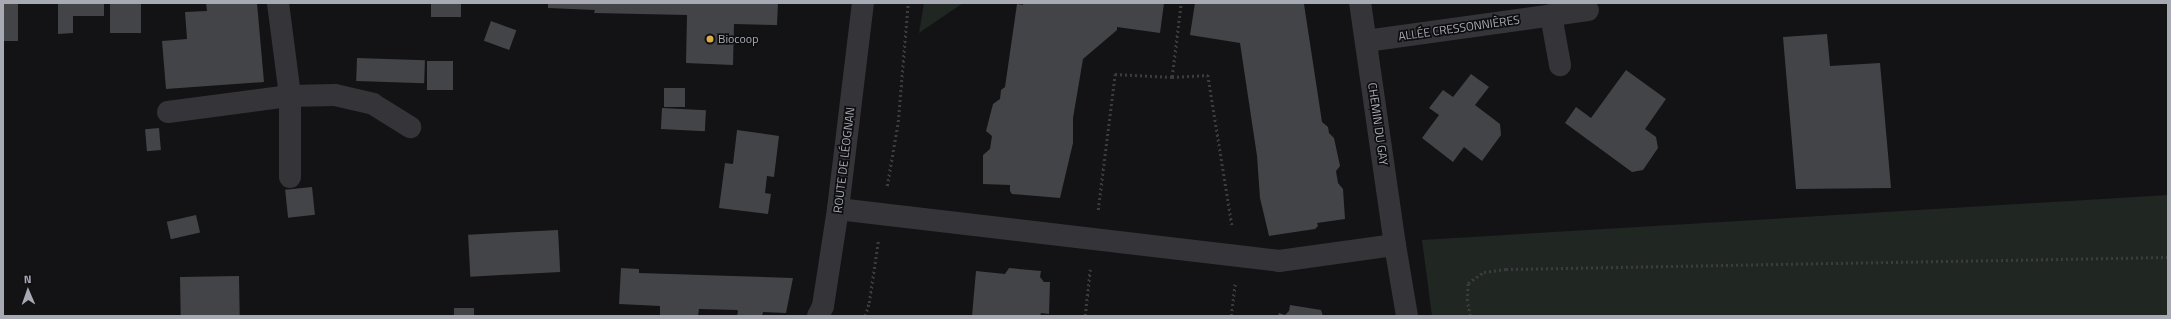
<!DOCTYPE html>
<html>
<head>
<meta charset="utf-8">
<style>
	body { margin:0 }
	#map { position:relative; width:2171px; height:319px; overflow:hidden; background:#131315; font-family:"Titillium Web",sans-serif }
	div>[style] { position:absolute }
	[style*='--x'] { left:calc(var(--x)*1px); top:calc(var(--y)*1px); width:calc(var(--w)*1px); rotate:calc(var(--a)*1deg) }
	.green>* { inset:0; background:#202621 }
	.building>* { inset:0; background:#434447; transform-origin:0 0 }
	.path>* { height:2.5px; margin-top:-1.25px; transform-origin:0; background:repeating-linear-gradient(90deg,#3b3c40 0 2px,transparent 0 5px) }
	.minor>* { height:22px; margin:-11px; padding:0 11px; transform-origin:11px; border-radius:11px; background:#353539 }
	.dots>* { width:11px; height:11px; translate:-50% -50%; box-sizing:border-box; border:2px solid #0e0e10; border-radius:50% }
	span { translate:-50% -50%; white-space:nowrap; text-align:center; line-height:1.15; -webkit-text-stroke:3.5px #0e0e10; paint-order:stroke }
	.street-label { font-size:12px; color:#a7aab3 }
	.poi-label { font-size:12px; color:#a7aab3 }
	.left { translate:0 -50%; text-align:left }
	.frame { position:absolute; inset:0; border:4px solid #a7aab3; pointer-events:none }
	.north { position:absolute; left:8px; top:271px; width:40px; height:40px; -webkit-text-stroke:3px #0e0e10; paint-order:stroke; rotate:358deg; font-size:11px; font-weight:700; line-height:16px; text-align:center; color:#a7aab3 }
	.north::after { content:''; display:block; margin:auto; width:14px; height:18px; background:#a7aab3; clip-path:polygon(50% 0,100% 100%,50% 72%,0 100%) }
</style>
</head>
<body>
<div id="map">
	<div class="green">
		<div style="clip-path:polygon(924px 3px,963px 3px,919px 33px)"></div>
		<div style="clip-path:polygon(2168px 195px,2168px 316px,1432px 316px,1422px 240px)"></div>
	</div>
	<div class="building">
		<div style="left:3px;top:3px;width:15px;height:38px"></div>
		<div style="clip-path:polygon(58px 3px,104px 3px,104px 16px,73px 16px,73px 33px,58px 34px)"></div>
		<div style="left:110px;top:3px;width:31px;height:30px"></div>
		<div style="clip-path:polygon(206px 3px,257px 3px,264px 82px,166px 89px,162px 41px,187px 39px,185px 12px,207px 11px)"></div>
		<div style="left:431px;top:3px;width:30px;height:14px"></div>
		<div style="clip-path:polygon(548px 3px,778px 3px,777px 25px,734px 24px,733px 65px,686px 63px,687px 15px,594px 13px,595px 10px,548px 8px)"></div>
		<div style="clip-path:polygon(1023px 3px,1164px 3px,1160px 33px,1117px 27px,1117px 30px,1083px 59px,1073px 118px,1073px 143px,1060px 198px,1012px 194px,1010px 191px,1010px 185px,983px 184px,983px 155px,990px 149px,992px 136px,986px 131px,993px 104px,1000px 99px,1001px 90px,1005px 87px,1017px 4px,1023px 5px)"></div>
		<div style="clip-path:polygon(1195px 3px,1304px 4px,1322px 122px,1328px 127px,1329px 133px,1334px 138px,1340px 166px,1336px 171px,1338px 183px,1343px 189px,1345px 219px,1317px 223px,1318px 226px,1315px 229px,1269px 236px,1260px 198px,1257px 156px,1240px 43px,1190px 35px)"></div>
		<div style="left:491px;top:21px;width:27px;height:21px;rotate:20deg"></div>
		<div style="clip-path:polygon(1827px 34px,1830px 66px,1880px 63px,1891px 188px,1796px 189px,1783px 37px)"></div>
		<div style="left:357px;top:58px;width:68px;height:23px;rotate:2deg"></div>
		<div style="left:427px;top:61px;width:26px;height:29px"></div>
		<div style="clip-path:polygon(1626px 70px,1666px 99px,1645px 129px,1656px 137px,1658px 148px,1643px 170px,1632px 172px,1565px 123px,1576px 107px,1591px 118px)"></div>
		<div style="clip-path:polygon(1471px 74px,1489px 87px,1475px 105px,1500px 124px,1501px 135px,1482px 161px,1464px 147px,1453px 162px,1422px 138px,1439px 115px,1429px 108px,1443px 90px,1453px 97px)"></div>
		<div style="left:664px;top:88px;width:21px;height:19px"></div>
		<div style="left:662px;top:108px;width:44px;height:21px;rotate:3deg"></div>
		<div style="left:159px;top:128px;width:22px;height:14px;rotate:85deg"></div>
		<div style="clip-path:polygon(737px 130px,779px 136px,774px 177px,767px 176px,765px 193px,771px 194px,768px 214px,719px 208px,725px 163px,733px 164px)"></div>
		<div style="left:312px;top:187px;width:28px;height:27px;rotate:84deg"></div>
		<div style="left:196px;top:215px;width:18px;height:30px;rotate:77deg"></div>
		<div style="left:558px;top:230px;width:42px;height:90px;rotate:87deg"></div>
		<div style="clip-path:polygon(621px 268px,639px 269px,639px 273px,793px 278px,786px 313px,763px 312px,762px 316px,737px 316px,738px 311px,737px 310px,699px 309px,698px 316px,660px 316px,660px 306px,619px 304px)"></div>
		<div style="clip-path:polygon(1009px 268px,1041px 271px,1040px 277px,1044px 282px,1050px 282px,1049px 314px,1041px 313px,1040px 316px,972px 316px,976px 271px,1005px 274px)"></div>
		<div style="left:239px;top:276px;width:40px;height:59px;rotate:89deg"></div>
		<div style="clip-path:polygon(1290px 305px,1321px 310px,1323px 316px,1278px 316px,1279px 313px,1285px 315px,1289px 311px)"></div>
		<div style="left:454px;top:308px;width:20px;height:8px"></div>
	</div>
	<div class="path">
		<div style="--x:1172;--y:77;--w:75;--a:-83.1"></div>
		<div style="--x:887;--y:186;--w:65;--a:-80.2"></div>
		<div style="--x:898;--y:122;--w:119;--a:-85.2"></div>
		<div style="--x:1098;--y:210;--w:137;--a:-82.9"></div>
		<div style="--x:1115;--y:74;--w:57;--a:3"></div>
		<div style="--x:1172;--y:77;--w:36;--a:-3"></div>
		<div style="--x:1208;--y:75;--w:152;--a:80.9"></div>
		<div style="--x:865;--y:316;--w:14;--a:-73"></div>
		<div style="--x:869;--y:303;--w:62;--a:-81.6"></div>
		<div style="--x:1085;--y:316;--w:47;--a:-83.9"></div>
		<div style="--x:1231;--y:316;--w:32;--a:-83"></div>
		<div style="--x:1470;--y:316;--w:15;--a:-101"></div>
		<div style="--x:1467;--y:301;--w:18;--a:-87"></div>
		<div style="--x:1468;--y:283;--w:19;--a:-35"></div>
		<div style="--x:1484;--y:272;--w:22;--a:-8"></div>
		<div style="--x:1506;--y:269;--w:662;--a:-1.04"></div>
	</div>
	<div class="minor">
		<div style="--x:278;--y:3;--w:94;--a:82.6"></div>
		<div style="--x:290;--y:96;--w:81;--a:90"></div>
		<div style="--x:1551;--y:15;--w:51;--a:79.8"></div>
		<div style="--x:1366;--y:41;--w:224;--a:-7.9"></div>
		<div style="--x:168;--y:112;--w:123;--a:-7.5"></div>
		<div style="--x:290;--y:96;--w:45;--a:-1.3"></div>
		<div style="--x:335;--y:95;--w:39;--a:13"></div>
		<div style="--x:373;--y:104;--w:44;--a:31.9"></div>
		<div style="--x:838;--y:209;--w:444;--a:6.7"></div>
		<div style="--x:1279;--y:261;--w:117;--a:-7.9"></div>
		<div style="--x:1395;--y:245;--w:245;--a:-98.2"></div>
		<div style="--x:1395;--y:245;--w:72;--a:80.4"></div>
		<div style="--x:818;--y:316;--w:11;--a:-63"></div>
		<div style="--x:823;--y:306;--w:98;--a:-81.2"></div>
		<div style="--x:838;--y:209;--w:208;--a:-83.1"></div>
	</div>
	<div class="dots">
		<div style="left:710px;top:39px;background:#daae46"></div>
	</div>
	<div class="street-label">
		<span style="left:1459px;top:28px;rotate:-8deg">ALLÉE CRESSONNIÈRES</span>
		<span style="left:1378px;top:124px;rotate:82deg">CHEMIN DU GAY</span>
		<span style="left:844px;top:160px;rotate:-83deg">ROUTE DE LÉOGNAN</span>
	</div>
	<div class="poi-label">
		<span class="left" style="left:718px;top:39px">Biocoop</span>
	</div>
	<div class="frame"></div>
	<div class="north">N</div>
</div>
</body>
</html>
